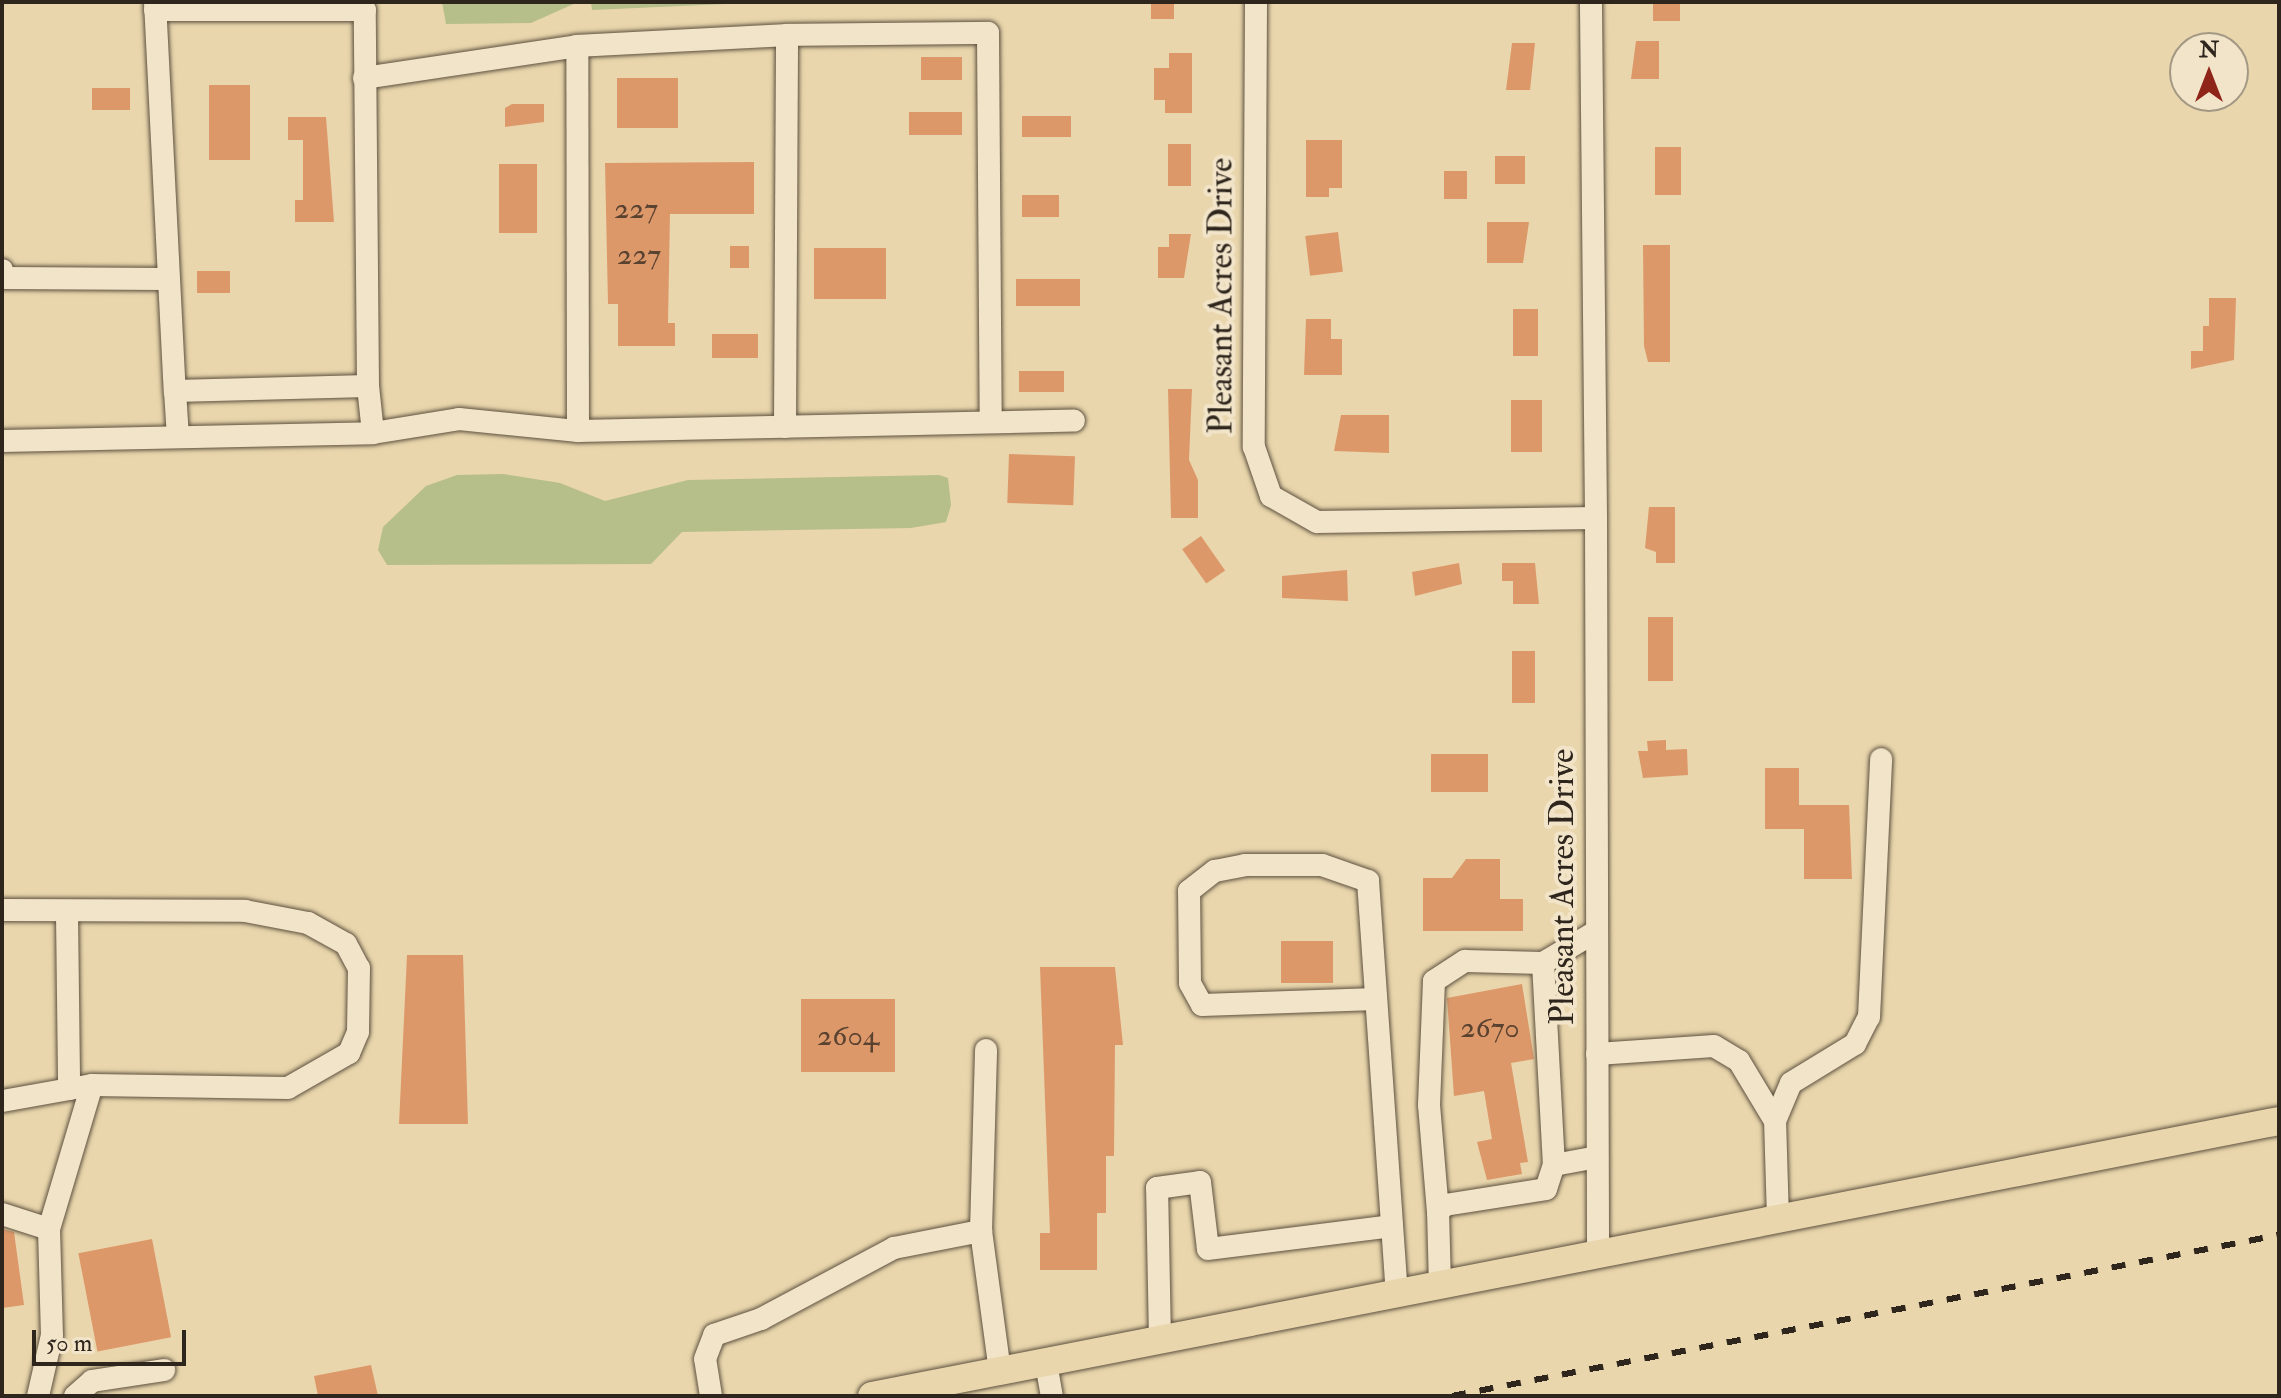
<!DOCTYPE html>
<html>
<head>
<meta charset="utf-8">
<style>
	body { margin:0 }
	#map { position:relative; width:2281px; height:1398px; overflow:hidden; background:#e9d6ac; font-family:"IM FELL Double Pica",serif }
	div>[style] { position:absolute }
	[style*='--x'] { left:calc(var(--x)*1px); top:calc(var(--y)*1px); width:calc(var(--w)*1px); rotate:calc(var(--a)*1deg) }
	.green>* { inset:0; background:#b6be8a }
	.building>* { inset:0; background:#dd986a; transform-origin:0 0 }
	.roads { filter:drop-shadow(0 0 2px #5d5140) drop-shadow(0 0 2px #5d5140) }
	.minor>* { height:22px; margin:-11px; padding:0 11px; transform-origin:11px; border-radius:11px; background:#f1e4c9 }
	.major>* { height:28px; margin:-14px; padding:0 14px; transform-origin:14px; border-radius:14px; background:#e9d6ac }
	.rail>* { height:6px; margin-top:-3px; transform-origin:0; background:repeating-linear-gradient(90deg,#2e251c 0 14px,transparent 0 28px) }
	span { translate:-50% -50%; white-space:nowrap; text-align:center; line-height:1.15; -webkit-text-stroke:8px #f1e4c9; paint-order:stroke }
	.number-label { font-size:30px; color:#5a4230 }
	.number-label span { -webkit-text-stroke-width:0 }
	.street-label { font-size:34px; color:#2e251c }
	.frame { position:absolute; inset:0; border:4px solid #2e251c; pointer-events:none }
	.north { position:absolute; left:2169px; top:32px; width:80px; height:80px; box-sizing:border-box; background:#f1e4c9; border:2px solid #a39884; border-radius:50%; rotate:0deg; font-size:22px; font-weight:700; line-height:32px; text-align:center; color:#2e251c }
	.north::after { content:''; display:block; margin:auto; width:28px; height:36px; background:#8f2418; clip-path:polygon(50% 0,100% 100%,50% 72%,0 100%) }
	.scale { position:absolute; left:32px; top:1330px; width:154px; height:36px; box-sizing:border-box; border:4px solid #2e251c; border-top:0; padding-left:10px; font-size:24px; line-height:28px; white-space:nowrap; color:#2e251c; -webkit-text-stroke:6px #f1e4c9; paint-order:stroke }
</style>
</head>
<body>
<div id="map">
	<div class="green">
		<div style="clip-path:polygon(442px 2px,578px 2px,531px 23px,446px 24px)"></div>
		<div style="clip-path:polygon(591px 2px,725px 2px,725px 4px,592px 10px)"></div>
		<div style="clip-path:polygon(503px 474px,560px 483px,605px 501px,688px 480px,939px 475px,948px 478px,951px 505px,946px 522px,911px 528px,682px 532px,651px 564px,387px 565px,378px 550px,383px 527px,426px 486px,457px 475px)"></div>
	</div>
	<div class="building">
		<div style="left:1151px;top:2px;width:23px;height:17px"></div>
		<div style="left:1653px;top:2px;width:27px;height:19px"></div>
		<div style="clip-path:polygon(1636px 41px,1659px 41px,1659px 79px,1631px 79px)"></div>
		<div style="clip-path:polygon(1512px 43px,1535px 43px,1530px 90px,1506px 90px)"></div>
		<div style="clip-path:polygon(1169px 53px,1192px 53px,1192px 113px,1165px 113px,1165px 100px,1154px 100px,1154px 68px,1169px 68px)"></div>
		<div style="left:921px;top:57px;width:41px;height:23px"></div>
		<div style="left:617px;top:78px;width:61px;height:50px"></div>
		<div style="left:209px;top:85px;width:41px;height:75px"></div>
		<div style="left:92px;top:88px;width:38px;height:22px"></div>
		<div style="clip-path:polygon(512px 104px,544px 104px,544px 122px,505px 127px,505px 108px)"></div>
		<div style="left:909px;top:112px;width:53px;height:23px"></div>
		<div style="left:1022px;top:116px;width:49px;height:21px"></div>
		<div style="clip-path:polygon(288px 117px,326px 117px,334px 222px,295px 222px,295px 200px,303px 200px,303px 140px,288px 140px)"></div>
		<div style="clip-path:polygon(1306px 140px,1342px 140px,1342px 188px,1329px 188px,1329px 197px,1306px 197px)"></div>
		<div style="left:1168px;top:144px;width:23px;height:42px"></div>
		<div style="left:1655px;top:147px;width:26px;height:48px"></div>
		<div style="left:1495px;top:156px;width:30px;height:28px"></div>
		<div style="clip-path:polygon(754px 162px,754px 214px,670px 214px,668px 323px,675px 323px,675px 346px,618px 346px,618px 304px,608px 304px,605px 163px)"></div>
		<div style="left:499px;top:164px;width:38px;height:69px"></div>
		<div style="left:1444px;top:171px;width:23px;height:28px"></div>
		<div style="left:1022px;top:195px;width:37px;height:22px"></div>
		<div style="clip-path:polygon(1487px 222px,1529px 222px,1523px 263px,1487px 263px)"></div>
		<div style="left:1338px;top:232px;width:40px;height:33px;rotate:83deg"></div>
		<div style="clip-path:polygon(1169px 234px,1191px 234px,1184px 278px,1158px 278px,1158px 247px,1169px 247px)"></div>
		<div style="clip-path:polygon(1643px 245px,1670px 245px,1670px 362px,1648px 362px,1644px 346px)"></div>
		<div style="left:730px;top:246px;width:19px;height:22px"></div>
		<div style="left:814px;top:248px;width:72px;height:51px"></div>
		<div style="left:197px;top:271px;width:33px;height:22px"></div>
		<div style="left:1016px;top:279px;width:64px;height:27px"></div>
		<div style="clip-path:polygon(2209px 298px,2236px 298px,2234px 360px,2191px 369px,2191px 351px,2203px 351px,2203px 326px,2209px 326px)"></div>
		<div style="left:1513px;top:309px;width:25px;height:47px"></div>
		<div style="clip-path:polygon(1306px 319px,1331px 319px,1331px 339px,1342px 339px,1342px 375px,1304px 375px)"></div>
		<div style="left:712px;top:334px;width:46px;height:24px"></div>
		<div style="left:1019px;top:371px;width:45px;height:21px"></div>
		<div style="clip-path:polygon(1168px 389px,1192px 389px,1189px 460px,1198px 480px,1198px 518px,1171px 518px)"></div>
		<div style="left:1511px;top:400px;width:31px;height:52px"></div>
		<div style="clip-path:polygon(1341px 415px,1389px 415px,1389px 453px,1334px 451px)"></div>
		<div style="left:1009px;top:454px;width:66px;height:49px;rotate:2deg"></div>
		<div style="clip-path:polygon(1649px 507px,1675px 507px,1675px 563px,1656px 563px,1656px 552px,1645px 548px)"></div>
		<div style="left:1201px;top:536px;width:42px;height:23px;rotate:55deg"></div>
		<div style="clip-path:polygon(1459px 563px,1462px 584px,1415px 596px,1412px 572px)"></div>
		<div style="clip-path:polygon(1502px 563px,1535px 563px,1539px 604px,1513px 604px,1513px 581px,1502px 581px)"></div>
		<div style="clip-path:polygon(1347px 570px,1348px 601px,1282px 598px,1282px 576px)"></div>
		<div style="left:1648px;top:617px;width:25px;height:64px"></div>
		<div style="left:1512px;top:651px;width:23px;height:52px"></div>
		<div style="clip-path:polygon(1666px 740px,1666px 750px,1687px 749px,1688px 775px,1643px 778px,1638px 751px,1648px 751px,1647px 741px)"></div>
		<div style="left:1431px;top:754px;width:57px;height:38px"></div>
		<div style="clip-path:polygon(1765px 768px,1799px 768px,1799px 805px,1849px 805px,1852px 879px,1804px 879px,1804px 829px,1765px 829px)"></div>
		<div style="clip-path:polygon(1466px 859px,1500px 859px,1500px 899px,1523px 899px,1523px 931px,1423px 931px,1423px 878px,1452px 878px)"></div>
		<div style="left:1281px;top:941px;width:52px;height:42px"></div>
		<div style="clip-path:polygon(407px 955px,463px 955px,468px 1124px,399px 1124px)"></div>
		<div style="clip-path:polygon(1040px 967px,1115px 967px,1123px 1045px,1115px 1045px,1114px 1156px,1106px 1156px,1106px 1213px,1097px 1213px,1097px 1270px,1040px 1270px,1040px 1233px,1050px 1233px)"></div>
		<div style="clip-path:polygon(1522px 984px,1534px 1059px,1511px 1063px,1528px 1162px,1520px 1163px,1522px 1174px,1487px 1180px,1477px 1142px,1492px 1139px,1484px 1091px,1454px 1096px,1447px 998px)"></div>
		<div style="left:801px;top:999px;width:94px;height:73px"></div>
		<div style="clip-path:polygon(2px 1229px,14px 1232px,24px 1305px,2px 1308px)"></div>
		<div style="left:152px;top:1239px;width:100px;height:75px;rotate:79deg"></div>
		<div style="clip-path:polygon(371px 1365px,378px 1396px,318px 1396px,314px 1376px)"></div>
	</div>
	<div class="roads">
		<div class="minor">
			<div style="--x:155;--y:2;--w:390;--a:87.1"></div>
			<div style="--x:175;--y:391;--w:193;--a:-1.5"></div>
			<div style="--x:368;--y:386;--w:376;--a:-90.5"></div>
			<div style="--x:365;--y:10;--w:210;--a:180"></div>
			<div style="--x:1256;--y:2;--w:445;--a:90.3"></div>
			<div style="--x:1254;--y:447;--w:52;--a:70.9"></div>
			<div style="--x:1271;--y:496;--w:53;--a:29.5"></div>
			<div style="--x:1317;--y:522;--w:279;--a:-0.8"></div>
			<div style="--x:1596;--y:518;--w:516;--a:-90.56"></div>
			<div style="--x:364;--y:78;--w:215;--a:-8.5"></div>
			<div style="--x:2;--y:270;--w:8;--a:76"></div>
			<div style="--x:4;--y:278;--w:161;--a:0.4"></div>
			<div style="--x:368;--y:386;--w:47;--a:83.9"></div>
			<div style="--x:175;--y:391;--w:46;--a:86.3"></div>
			<div style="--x:785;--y:427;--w:392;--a:-89.7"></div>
			<div style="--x:787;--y:35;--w:201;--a:-0.6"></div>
			<div style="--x:988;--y:33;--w:386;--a:89.6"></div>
			<div style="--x:578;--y:431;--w:385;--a:-90.1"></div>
			<div style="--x:577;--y:46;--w:210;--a:-3"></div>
			<div style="--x:2;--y:441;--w:371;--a:-1.2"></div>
			<div style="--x:373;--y:433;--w:87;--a:-9.2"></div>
			<div style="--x:459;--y:419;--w:120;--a:5.8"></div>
			<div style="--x:578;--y:431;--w:496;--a:-1.2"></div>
			<div style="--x:1596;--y:518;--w:738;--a:89.84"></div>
			<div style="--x:2;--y:910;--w:243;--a:0.2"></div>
			<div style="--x:245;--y:911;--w:64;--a:10.8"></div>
			<div style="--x:308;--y:923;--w:43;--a:28.9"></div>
			<div style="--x:346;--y:944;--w:27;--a:62"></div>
			<div style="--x:359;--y:968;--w:64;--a:90.9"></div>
			<div style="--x:358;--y:1032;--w:23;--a:113"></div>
			<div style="--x:349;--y:1053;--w:70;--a:150.2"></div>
			<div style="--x:288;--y:1088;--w:196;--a:-179.1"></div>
			<div style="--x:92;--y:1085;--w:91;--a:169.9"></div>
			<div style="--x:67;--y:914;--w:175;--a:89.3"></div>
			<div style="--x:1543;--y:963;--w:202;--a:86.9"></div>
			<div style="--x:1376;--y:999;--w:174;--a:178"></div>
			<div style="--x:1202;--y:1005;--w:25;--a:-119"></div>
			<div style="--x:1190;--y:983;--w:92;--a:-90.6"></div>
			<div style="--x:1189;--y:891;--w:33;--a:-38"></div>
			<div style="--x:1215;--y:871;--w:31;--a:-11"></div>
			<div style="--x:1245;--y:865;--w:77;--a:0"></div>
			<div style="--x:1322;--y:865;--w:49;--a:19.2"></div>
			<div style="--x:1368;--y:881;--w:414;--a:86"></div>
			<div style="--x:1597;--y:1054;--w:117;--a:-3.9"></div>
			<div style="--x:1714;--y:1046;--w:29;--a:31"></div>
			<div style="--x:1739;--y:1061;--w:70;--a:59"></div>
			<div style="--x:1438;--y:1212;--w:107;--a:-94.8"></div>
			<div style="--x:1429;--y:1105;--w:124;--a:-87.7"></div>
			<div style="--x:1434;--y:981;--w:37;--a:-33"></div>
			<div style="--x:1465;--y:961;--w:78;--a:1.5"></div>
			<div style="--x:1543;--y:963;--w:63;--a:-30.7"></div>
			<div style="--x:2;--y:1214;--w:49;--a:17.7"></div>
			<div style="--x:49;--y:1229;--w:106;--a:88.4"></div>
			<div style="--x:52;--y:1335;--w:63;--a:102.9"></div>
			<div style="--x:1778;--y:1220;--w:99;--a:-91.7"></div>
			<div style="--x:1775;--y:1121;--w:41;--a:-67.2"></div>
			<div style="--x:1791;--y:1083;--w:75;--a:-31.4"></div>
			<div style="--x:1855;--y:1044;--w:30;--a:-63"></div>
			<div style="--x:1869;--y:1017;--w:258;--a:-87.3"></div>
			<div style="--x:49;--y:1229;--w:150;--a:-73.4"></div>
			<div style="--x:981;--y:1231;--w:181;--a:-88.4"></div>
			<div style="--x:1440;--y:1286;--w:74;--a:-91.5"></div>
			<div style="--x:1438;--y:1212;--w:10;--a:-45"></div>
			<div style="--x:1445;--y:1205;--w:102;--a:-9"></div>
			<div style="--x:1546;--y:1189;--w:25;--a:-72"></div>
			<div style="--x:1554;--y:1165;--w:44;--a:-10.5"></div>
			<div style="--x:1160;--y:1340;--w:152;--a:-91.1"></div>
			<div style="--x:1157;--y:1188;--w:43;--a:-7.9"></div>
			<div style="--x:1200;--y:1182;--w:67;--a:83.2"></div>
			<div style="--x:1208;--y:1249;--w:185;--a:-7.1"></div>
			<div style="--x:1046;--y:1363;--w:34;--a:80"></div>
			<div style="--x:75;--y:1396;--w:23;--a:-41"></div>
			<div style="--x:92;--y:1381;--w:73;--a:-8.7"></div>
			<div style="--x:711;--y:1396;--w:37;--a:-99"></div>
			<div style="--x:705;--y:1359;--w:26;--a:-69"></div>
			<div style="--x:714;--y:1335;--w:50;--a:-18.8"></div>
			<div style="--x:761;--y:1319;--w:151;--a:-28.1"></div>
			<div style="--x:894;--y:1248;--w:89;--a:-11.1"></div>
			<div style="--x:981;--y:1231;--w:141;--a:82.3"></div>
		</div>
		<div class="major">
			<div style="--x:872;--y:1396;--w:1434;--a:-11.06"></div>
		</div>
	</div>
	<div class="rail">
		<div style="--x:1452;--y:1396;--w:843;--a:-11.02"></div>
	</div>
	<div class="number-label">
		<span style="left:636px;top:209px">227</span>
		<span style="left:639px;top:255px">227</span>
		<span style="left:1490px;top:1028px">2670</span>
		<span style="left:848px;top:1036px">2604</span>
	</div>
	<div class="street-label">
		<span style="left:1221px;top:296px;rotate:-90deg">Pleasant Acres Drive</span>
		<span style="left:1563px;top:887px;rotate:-90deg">Pleasant Acres Drive</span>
	</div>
	<div class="frame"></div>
	<div class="north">N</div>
	<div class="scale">50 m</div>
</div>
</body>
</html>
